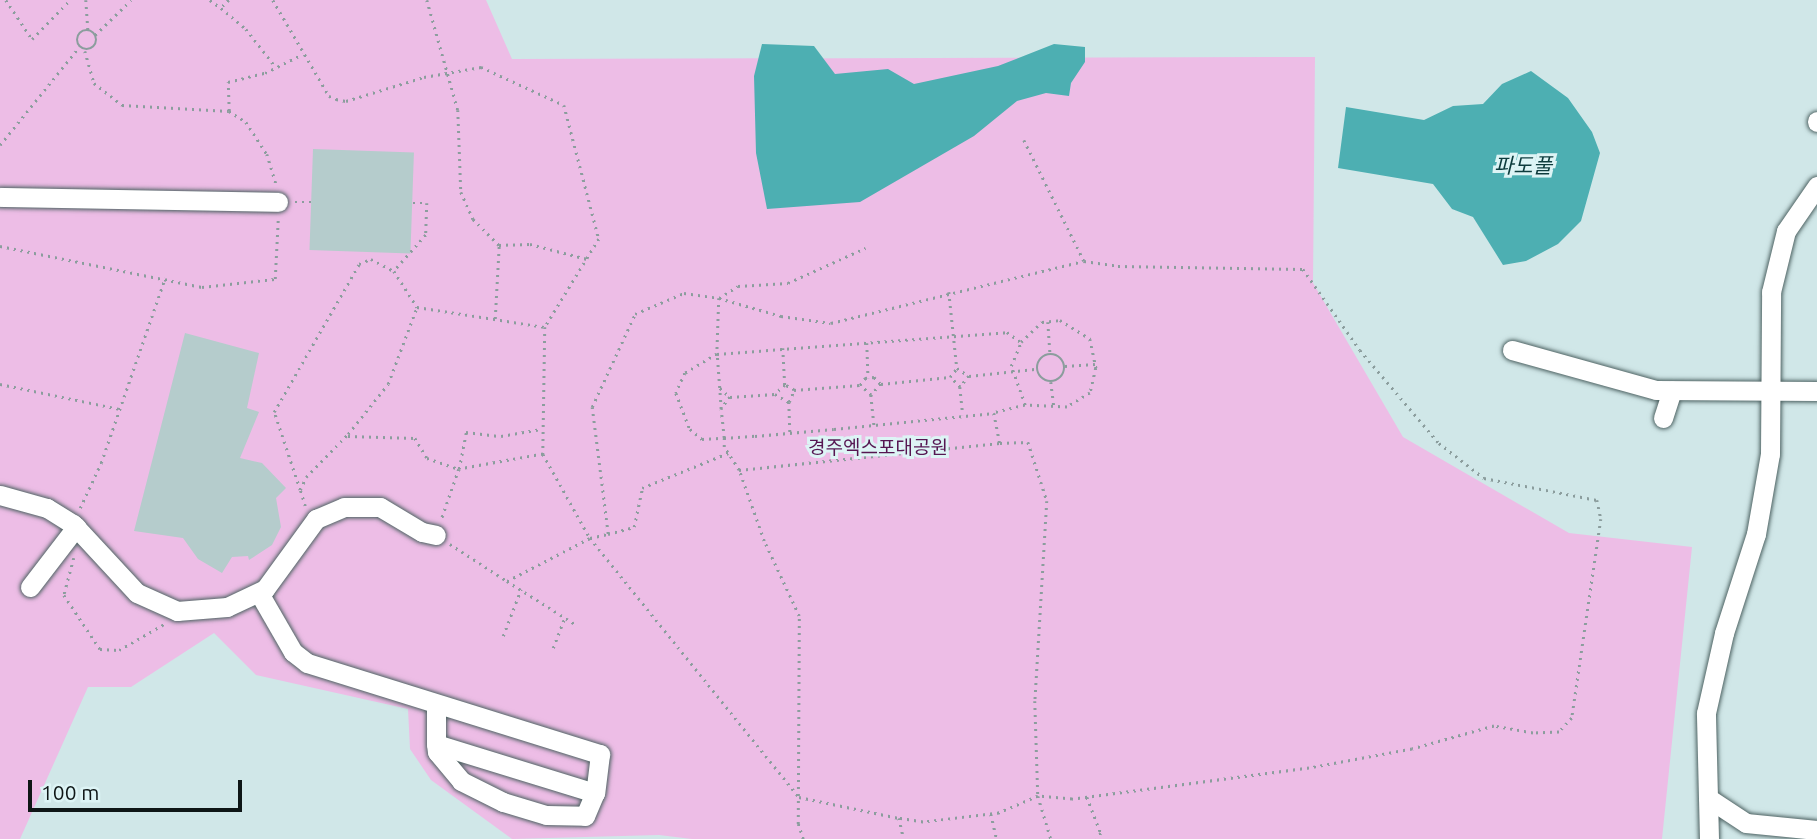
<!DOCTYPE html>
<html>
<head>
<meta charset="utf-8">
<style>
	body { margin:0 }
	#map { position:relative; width:1817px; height:839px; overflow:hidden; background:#d0e7e8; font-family:Ubuntu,"Noto Sans KR",sans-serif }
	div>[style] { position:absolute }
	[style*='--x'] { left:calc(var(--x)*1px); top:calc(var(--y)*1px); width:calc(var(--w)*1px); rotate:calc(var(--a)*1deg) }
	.green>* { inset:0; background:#edbde6 }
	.water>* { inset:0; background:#4dafb2 }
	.building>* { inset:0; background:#b5cccc; transform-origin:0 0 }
	.path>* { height:2.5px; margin-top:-1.25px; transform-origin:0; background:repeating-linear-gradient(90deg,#8b9d9d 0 2px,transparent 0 7px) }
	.path>.ring { margin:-1.25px; padding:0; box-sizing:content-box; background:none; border:2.5px solid #8b9d9d; border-radius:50% }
	.roads { filter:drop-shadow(0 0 2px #4e6363) drop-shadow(0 0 2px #4e6363) }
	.minor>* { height:19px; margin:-9.5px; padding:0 9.5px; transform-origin:9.5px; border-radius:9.5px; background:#fff }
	span { translate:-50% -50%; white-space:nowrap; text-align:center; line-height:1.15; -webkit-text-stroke:6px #ddf4f5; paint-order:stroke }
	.park-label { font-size:19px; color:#561652 }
	.water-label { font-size:21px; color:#0d3c3d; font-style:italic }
	.scale { position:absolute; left:28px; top:780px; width:214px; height:32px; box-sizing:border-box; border:4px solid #0e1616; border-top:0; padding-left:9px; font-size:21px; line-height:24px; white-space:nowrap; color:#0e1616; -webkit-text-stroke:5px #ddf4f5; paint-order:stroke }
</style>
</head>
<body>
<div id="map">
	<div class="green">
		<div style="clip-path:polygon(0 0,486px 0,512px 59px,1315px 57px,1313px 283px,1403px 437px,1569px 533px,1692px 547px,1662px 839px,692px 839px,659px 835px,512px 839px,431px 780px,410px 749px,408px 709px,256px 675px,214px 633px,131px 687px,88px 687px,20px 839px,0 839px)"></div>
	</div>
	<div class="water">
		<div style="clip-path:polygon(762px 44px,814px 46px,835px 74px,888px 69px,914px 84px,998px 66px,1054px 44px,1085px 47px,1085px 62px,1071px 83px,1069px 96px,1046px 93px,1017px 101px,974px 136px,860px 202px,767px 209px,756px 153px,754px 76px)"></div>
		<div style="clip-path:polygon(1531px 71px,1568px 98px,1592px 132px,1600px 153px,1581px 221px,1558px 244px,1526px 261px,1503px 265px,1473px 217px,1452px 209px,1433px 184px,1338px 168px,1346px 107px,1424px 120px,1453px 106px,1483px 104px,1502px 84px)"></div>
	</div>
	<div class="building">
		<div style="left:313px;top:149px;width:101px;height:101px;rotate:2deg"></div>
		<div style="clip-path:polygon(185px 333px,259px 353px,247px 408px,259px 412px,240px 458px,262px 463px,286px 488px,276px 498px,281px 527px,272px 545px,249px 560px,248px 556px,232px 557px,222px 573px,198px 559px,183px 538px,134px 531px)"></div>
	</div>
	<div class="path">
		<div style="--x:6;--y:0;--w:47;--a:56.3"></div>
		<div style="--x:32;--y:39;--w:54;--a:-45.7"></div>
		<div style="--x:86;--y:0;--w:30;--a:86"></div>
		<div style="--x:210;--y:0;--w:14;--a:36"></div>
		<div style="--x:229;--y:0;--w:11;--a:135"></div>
		<div style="--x:221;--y:8;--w:33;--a:40"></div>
		<div style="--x:246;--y:29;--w:47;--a:51.9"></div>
		<div style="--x:273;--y:0;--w:111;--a:59.7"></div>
		<div style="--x:329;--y:96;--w:8;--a:23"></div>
		<div style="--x:336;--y:99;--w:10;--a:11"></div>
		<div style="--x:346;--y:101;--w:82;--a:-17.1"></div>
		<div style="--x:424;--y:77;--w:58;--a:-10"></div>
		<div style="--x:481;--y:67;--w:91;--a:24.6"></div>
		<div style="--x:564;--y:105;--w:138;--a:75.4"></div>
		<div style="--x:599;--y:239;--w:103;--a:121.5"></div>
		<div style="--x:427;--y:0;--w:114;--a:74.3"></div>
		<div style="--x:458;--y:110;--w:82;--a:87.9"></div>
		<div style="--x:461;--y:192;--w:30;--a:66"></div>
		<div style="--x:473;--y:219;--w:37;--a:45"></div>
		<div class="ring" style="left:77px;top:30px;width:17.5px;height:17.5px"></div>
		<div style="--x:95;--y:35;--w:50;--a:-44.2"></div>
		<div style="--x:85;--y:51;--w:33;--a:74"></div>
		<div style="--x:94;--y:83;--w:36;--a:38"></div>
		<div style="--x:122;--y:105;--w:107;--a:3.2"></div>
		<div style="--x:229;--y:111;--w:20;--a:33"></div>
		<div style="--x:246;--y:122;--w:38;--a:57"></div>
		<div style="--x:267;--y:154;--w:34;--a:73"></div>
		<div style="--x:229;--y:111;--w:29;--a:-92"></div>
		<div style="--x:228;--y:82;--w:38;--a:-14"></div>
		<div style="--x:265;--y:73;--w:42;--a:-26.6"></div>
		<div style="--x:1024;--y:140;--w:135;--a:63.6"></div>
		<div style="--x:0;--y:145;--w:126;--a:-51.1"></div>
		<div style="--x:295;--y:202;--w:17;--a:0"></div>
		<div style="--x:413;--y:203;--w:14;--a:0"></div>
		<div style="--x:427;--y:203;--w:32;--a:92"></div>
		<div style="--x:426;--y:235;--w:48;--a:131.6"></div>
		<div style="--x:394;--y:271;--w:43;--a:57.4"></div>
		<div style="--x:417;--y:307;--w:130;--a:8.9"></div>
		<div style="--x:545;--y:327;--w:127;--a:90.9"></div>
		<div style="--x:543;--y:454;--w:85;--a:169.9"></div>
		<div style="--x:459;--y:469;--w:55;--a:109.1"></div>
		<div style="--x:0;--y:246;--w:206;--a:11.5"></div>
		<div style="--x:202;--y:287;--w:73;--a:-6.3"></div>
		<div style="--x:275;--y:279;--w:60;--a:-87.1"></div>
		<div style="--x:949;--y:292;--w:76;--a:84"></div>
		<div style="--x:719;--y:298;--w:65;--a:16.2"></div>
		<div style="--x:781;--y:316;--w:50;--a:8"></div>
		<div style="--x:831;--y:323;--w:260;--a:-13.8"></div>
		<div style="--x:1084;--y:261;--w:34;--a:8"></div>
		<div style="--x:1118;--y:266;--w:185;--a:0.9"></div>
		<div style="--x:1303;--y:269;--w:99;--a:54.9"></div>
		<div style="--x:1360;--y:350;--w:122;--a:49.7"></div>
		<div style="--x:1439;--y:443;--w:57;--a:37.9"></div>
		<div style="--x:1484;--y:478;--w:115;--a:11"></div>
		<div style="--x:1597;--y:500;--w:19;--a:78"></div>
		<div style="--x:1601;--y:519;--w:201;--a:98.3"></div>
		<div style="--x:1572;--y:718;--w:19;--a:133"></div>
		<div style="--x:1559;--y:732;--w:26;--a:178"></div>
		<div style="--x:1533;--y:733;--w:40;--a:-170"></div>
		<div style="--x:1494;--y:726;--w:85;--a:164.3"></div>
		<div style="--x:1412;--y:749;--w:105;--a:169.5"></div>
		<div style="--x:1309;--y:768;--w:239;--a:172.5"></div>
		<div style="--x:1072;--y:799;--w:34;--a:-175"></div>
		<div style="--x:1038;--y:796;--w:43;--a:156.4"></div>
		<div style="--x:999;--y:813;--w:77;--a:173.2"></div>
		<div style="--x:923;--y:822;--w:24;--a:-171"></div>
		<div style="--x:719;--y:298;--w:22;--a:-32"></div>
		<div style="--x:738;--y:286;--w:50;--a:-3.4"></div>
		<div style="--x:788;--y:283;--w:85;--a:-24.4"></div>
		<div style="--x:495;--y:319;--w:74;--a:-86.9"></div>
		<div style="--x:499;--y:245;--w:31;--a:-2"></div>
		<div style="--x:530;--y:244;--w:59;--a:14.7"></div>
		<div style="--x:1048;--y:322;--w:32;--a:86"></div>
		<div style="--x:867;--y:343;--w:35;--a:88"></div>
		<div style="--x:783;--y:348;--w:37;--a:87"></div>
		<div class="ring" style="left:1037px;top:354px;width:25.5px;height:25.5px"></div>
		<div style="--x:1065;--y:366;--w:30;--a:-4"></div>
		<div style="--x:969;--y:376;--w:14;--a:129"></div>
		<div style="--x:960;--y:387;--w:14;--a:-135"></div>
		<div style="--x:950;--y:377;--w:11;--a:-52"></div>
		<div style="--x:957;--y:368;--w:14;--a:34"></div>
		<div style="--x:969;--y:376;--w:66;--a:-6.1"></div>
		<div style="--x:1051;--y:382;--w:25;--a:83"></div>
		<div style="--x:0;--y:384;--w:123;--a:11.8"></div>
		<div style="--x:881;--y:384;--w:15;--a:132"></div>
		<div style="--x:871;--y:395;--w:15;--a:-138"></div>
		<div style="--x:860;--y:385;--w:9;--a:-54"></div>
		<div style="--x:865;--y:378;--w:9;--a:-6"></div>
		<div style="--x:874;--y:377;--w:10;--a:45"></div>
		<div style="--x:881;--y:384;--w:69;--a:-5.8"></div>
		<div style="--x:960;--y:387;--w:28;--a:84"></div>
		<div style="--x:720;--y:388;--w:13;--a:42"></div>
		<div style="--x:730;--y:397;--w:15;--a:127"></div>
		<div style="--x:794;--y:390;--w:66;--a:-4.3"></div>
		<div style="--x:871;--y:395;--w:30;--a:84"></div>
		<div style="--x:730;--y:397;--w:45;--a:-3.8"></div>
		<div style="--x:775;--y:394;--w:16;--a:30"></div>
		<div style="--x:789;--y:402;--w:13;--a:-67"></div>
		<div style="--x:794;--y:390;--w:10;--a:-151"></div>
		<div style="--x:785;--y:385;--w:13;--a:138"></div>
		<div style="--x:789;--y:402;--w:31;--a:88"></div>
		<div style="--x:1025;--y:405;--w:41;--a:-109.7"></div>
		<div style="--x:1011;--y:366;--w:26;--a:-67"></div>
		<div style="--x:1021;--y:342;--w:29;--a:-44"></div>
		<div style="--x:1042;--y:322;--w:18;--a:-6"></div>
		<div style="--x:1060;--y:320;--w:36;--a:32"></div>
		<div style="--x:1090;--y:339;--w:30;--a:78"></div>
		<div style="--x:1096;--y:368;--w:26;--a:103"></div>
		<div style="--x:1090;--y:393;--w:27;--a:149"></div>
		<div style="--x:1067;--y:407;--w:42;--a:-177.3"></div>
		<div style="--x:1025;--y:405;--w:32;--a:166"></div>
		<div style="--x:994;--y:413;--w:31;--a:79"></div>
		<div style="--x:1000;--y:443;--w:28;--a:-2"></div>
		<div style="--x:1028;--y:442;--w:62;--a:72.1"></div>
		<div style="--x:1047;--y:501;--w:200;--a:93.4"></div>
		<div style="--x:1035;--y:701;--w:95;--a:88.2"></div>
		<div style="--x:1038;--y:796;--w:45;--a:73.2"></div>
		<div style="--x:348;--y:436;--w:67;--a:1.7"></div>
		<div style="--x:415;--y:438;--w:23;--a:59"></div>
		<div style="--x:427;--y:458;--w:34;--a:19"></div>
		<div style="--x:459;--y:469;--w:38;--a:-79"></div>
		<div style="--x:466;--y:432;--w:35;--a:7"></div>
		<div style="--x:501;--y:436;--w:41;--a:-9.9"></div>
		<div style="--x:543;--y:454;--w:96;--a:60.8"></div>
		<div style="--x:590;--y:538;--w:18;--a:-13"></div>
		<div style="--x:608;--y:534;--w:128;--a:-97.2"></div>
		<div style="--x:592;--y:407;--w:102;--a:-65.2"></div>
		<div style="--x:635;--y:314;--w:53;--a:-23.2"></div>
		<div style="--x:684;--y:293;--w:35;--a:8"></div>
		<div style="--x:719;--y:298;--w:56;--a:92"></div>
		<div style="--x:717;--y:354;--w:291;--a:-4.3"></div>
		<div style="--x:1007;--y:332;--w:17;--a:36"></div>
		<div style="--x:739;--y:470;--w:27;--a:-123"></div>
		<div style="--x:724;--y:447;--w:9;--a:-90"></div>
		<div style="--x:724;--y:438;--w:29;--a:-96"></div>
		<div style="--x:721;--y:409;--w:55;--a:-94.2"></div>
		<div style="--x:717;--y:354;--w:37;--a:149"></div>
		<div style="--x:685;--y:373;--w:22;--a:114"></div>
		<div style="--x:676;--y:393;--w:39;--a:69"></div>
		<div style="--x:690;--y:429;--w:16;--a:40"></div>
		<div style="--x:702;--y:439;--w:22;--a:-3"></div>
		<div style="--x:724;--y:438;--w:31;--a:-4"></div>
		<div style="--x:755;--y:436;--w:79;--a:-5.1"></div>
		<div style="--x:834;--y:429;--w:161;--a:-5.7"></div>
		<div style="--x:300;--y:490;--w:82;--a:-108.4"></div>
		<div style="--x:274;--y:412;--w:171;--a:-60.1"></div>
		<div style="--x:359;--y:264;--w:13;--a:-23"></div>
		<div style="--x:371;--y:259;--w:26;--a:28"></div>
		<div style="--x:305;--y:506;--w:17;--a:-107"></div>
		<div style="--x:300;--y:490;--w:14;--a:-65"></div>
		<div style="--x:306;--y:477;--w:60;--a:-45.7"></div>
		<div style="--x:348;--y:434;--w:64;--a:-51.3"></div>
		<div style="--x:388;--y:384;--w:82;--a:-69.4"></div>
		<div style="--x:80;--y:508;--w:50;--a:-65"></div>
		<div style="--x:101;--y:463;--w:196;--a:-70.9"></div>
		<div style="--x:608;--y:534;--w:27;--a:-15"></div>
		<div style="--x:634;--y:527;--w:40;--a:-78"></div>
		<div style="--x:642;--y:488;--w:93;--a:-22.1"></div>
		<div style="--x:450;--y:544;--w:68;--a:33"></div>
		<div style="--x:507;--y:581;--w:93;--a:-27.4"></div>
		<div style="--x:590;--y:538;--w:333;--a:51.1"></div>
		<div style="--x:799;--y:797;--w:102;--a:11.9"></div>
		<div style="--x:899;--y:818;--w:22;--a:77"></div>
		<div style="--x:74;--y:558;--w:38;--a:105"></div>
		<div style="--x:64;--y:595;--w:65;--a:56.3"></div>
		<div style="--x:100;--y:649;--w:19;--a:3"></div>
		<div style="--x:119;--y:650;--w:54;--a:-29.9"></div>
		<div style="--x:507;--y:581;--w:80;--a:32.3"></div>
		<div style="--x:503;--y:636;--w:50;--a:-69"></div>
		<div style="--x:553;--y:648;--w:33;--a:-69"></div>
		<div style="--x:1087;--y:797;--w:39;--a:69"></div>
		<div style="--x:1101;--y:833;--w:7;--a:124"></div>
		<div style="--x:991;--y:814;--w:26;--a:77"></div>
		<div style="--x:803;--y:839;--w:16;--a:-108"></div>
		<div style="--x:798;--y:824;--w:208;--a:-89.7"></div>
		<div style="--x:799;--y:616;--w:83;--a:-115"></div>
		<div style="--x:764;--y:541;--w:75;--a:-109.4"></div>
		<div style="--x:739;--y:470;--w:262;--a:-5.9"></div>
	</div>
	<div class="roads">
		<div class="minor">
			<div style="--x:1817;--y:121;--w:1;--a:90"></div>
			<div style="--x:0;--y:197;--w:278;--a:1"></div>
			<div style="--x:1512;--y:350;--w:149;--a:15.5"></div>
			<div style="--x:1656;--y:390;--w:161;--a:0.4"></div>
			<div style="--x:1663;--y:418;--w:29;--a:-72"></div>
			<div style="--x:0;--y:495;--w:49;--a:15.5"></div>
			<div style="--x:47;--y:508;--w:31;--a:32"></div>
			<div style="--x:73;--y:524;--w:94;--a:47.2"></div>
			<div style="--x:137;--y:593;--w:44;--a:24.2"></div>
			<div style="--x:177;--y:611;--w:50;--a:-4.6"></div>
			<div style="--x:227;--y:607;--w:42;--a:-25.3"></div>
			<div style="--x:265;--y:589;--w:87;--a:-53.9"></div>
			<div style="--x:316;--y:519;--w:30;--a:-23"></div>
			<div style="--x:344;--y:507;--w:36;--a:0"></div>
			<div style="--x:380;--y:507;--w:49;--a:30.8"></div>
			<div style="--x:422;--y:532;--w:14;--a:12"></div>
			<div style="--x:30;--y:587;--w:76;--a:-52.5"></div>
			<div style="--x:259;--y:593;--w:68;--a:60"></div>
			<div style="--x:293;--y:652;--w:18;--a:38"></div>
			<div style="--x:307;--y:663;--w:307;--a:17.3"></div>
			<div style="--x:600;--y:754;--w:39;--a:97"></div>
			<div style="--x:595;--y:793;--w:166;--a:-162.9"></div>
			<div style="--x:436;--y:744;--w:38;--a:-90"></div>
			<div style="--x:436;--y:744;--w:8;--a:83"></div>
			<div style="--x:437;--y:752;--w:38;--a:50"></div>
			<div style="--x:461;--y:781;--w:47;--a:26.6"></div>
			<div style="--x:503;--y:802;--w:45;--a:16.8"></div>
			<div style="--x:546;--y:815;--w:39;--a:1"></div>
			<div style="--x:585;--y:816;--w:25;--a:-67"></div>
			<div style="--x:1708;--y:798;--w:45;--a:33.3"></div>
			<div style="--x:1746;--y:823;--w:71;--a:5.6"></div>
			<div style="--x:1709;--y:839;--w:126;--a:-91.4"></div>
			<div style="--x:1706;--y:713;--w:82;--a:-77.3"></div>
			<div style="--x:1724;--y:633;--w:104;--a:-72.1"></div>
			<div style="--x:1756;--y:534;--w:81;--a:-80.1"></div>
			<div style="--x:1770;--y:454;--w:162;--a:-89.6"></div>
			<div style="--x:1771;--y:292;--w:63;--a:-76.2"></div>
			<div style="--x:1786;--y:231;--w:55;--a:-55.4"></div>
		</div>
	</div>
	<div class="park-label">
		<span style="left:878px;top:448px">경주엑스포대공원</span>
	</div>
	<div class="water-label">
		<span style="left:1523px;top:165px">파도풀</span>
	</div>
	<div class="scale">100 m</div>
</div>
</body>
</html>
